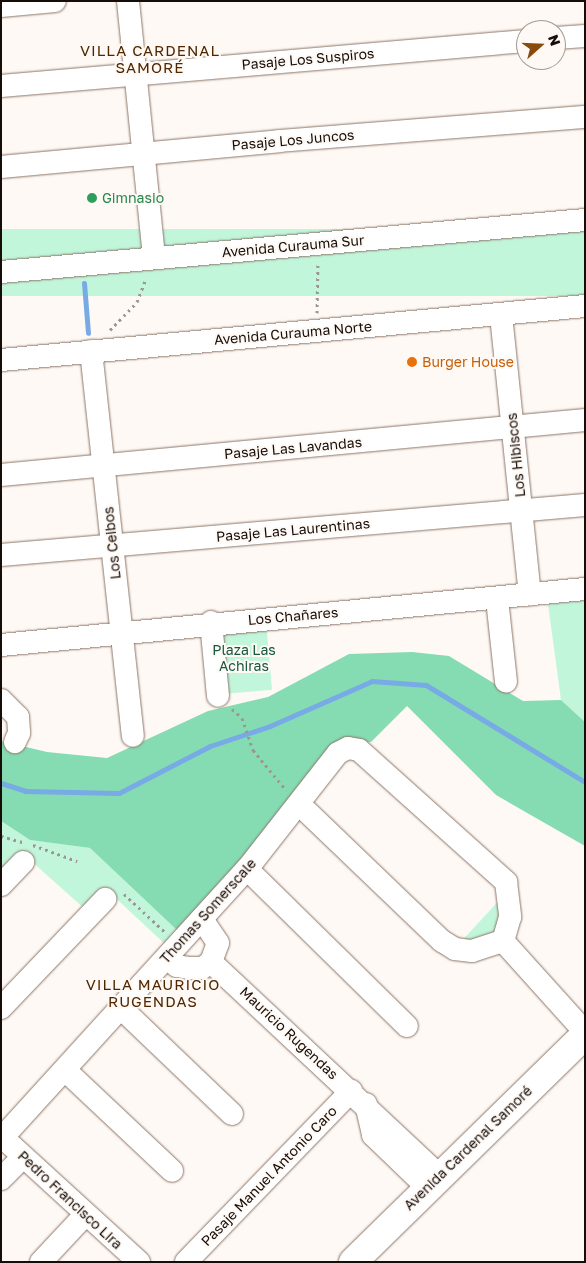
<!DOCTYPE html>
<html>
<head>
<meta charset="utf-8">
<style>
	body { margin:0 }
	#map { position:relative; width:586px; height:1263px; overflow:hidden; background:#fef9f5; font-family:"Golos Text",sans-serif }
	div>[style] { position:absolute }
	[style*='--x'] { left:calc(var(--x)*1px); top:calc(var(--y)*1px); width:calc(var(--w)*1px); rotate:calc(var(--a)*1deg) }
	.green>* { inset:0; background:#c1f6db; transform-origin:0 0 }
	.forest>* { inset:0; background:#85dcb3 }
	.stream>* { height:5px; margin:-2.5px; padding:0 2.5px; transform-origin:2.5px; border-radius:2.5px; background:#78aae6 }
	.path>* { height:3px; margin-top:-1.5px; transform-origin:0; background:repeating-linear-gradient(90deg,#9d9692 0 2.5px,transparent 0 6.5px) }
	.roads { filter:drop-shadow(0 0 1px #8d7567) drop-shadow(0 0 1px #8d7567) }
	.minor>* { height:22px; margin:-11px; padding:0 11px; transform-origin:11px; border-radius:11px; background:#fff }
	.major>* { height:28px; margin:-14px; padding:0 14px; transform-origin:14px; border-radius:14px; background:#fff }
	.dots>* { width:14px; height:14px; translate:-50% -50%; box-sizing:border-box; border:2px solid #fef9f5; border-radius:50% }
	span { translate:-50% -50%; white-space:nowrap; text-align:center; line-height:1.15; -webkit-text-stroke:4px #fef9f5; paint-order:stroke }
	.street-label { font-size:14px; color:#160d08 }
	.leisure-label { font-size:14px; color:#27864d }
	.left { translate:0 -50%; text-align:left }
	.food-label { font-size:14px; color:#c56008 }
	.park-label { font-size:14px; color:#15583e }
	.neighbourhood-label { font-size:15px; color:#512700; letter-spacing:1px }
	.frame { position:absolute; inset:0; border:2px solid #160d08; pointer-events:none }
	.north { position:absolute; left:516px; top:20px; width:50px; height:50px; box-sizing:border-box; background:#fef9f5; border:1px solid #a19b96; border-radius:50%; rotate:70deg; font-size:14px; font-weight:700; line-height:20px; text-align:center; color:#160d08 }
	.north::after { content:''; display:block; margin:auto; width:18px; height:22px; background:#884b0b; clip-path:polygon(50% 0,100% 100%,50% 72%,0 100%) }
</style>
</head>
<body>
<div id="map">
	<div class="green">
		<div style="left:585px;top:229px;width:67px;height:586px;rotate:90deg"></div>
		<div style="clip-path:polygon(585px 600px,585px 722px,561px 700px,548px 604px)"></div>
		<div style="left:266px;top:621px;width:69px;height:50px;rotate:85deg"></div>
		<div style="clip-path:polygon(1px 821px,30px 840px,90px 848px,179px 932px,167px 946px,106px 889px,86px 910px,21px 852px,1px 872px)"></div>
		<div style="clip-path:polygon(504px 895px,503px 930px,458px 945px)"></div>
	</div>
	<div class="forest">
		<div style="clip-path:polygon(412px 652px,449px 656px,523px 701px,561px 700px,585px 722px,585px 846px,496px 795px,407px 706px,371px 742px,347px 745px,179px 932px,90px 848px,30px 840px,1px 821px,1px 741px,47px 752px,107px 758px,208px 711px,268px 697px,349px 654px)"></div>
	</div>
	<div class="stream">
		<div style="--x:84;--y:283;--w:50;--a:85.4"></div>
		<div style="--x:1;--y:783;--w:25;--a:18"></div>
		<div style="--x:25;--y:791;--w:94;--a:1.2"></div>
		<div style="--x:119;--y:793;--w:102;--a:-27.3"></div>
		<div style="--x:210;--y:746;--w:63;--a:-18.4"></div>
		<div style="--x:270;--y:726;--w:111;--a:-23.8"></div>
		<div style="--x:372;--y:681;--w:54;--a:4.2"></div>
		<div style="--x:426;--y:685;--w:186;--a:31.4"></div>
	</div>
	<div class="path">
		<div style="--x:317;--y:313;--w:51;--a:-88.9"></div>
		<div style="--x:110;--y:330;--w:39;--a:-46"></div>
		<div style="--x:137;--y:302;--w:25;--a:-69"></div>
		<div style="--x:232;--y:709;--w:13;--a:42"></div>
		<div style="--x:242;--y:718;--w:34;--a:71"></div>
		<div style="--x:253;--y:750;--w:52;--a:50.5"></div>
		<div style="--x:1;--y:836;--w:22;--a:16"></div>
		<div style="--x:33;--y:845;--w:47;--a:20"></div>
		<div style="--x:124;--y:894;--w:56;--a:42.8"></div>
	</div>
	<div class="roads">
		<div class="minor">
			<div style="--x:128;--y:1;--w:258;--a:84.2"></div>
			<div style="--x:1;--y:6;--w:54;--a:-5.3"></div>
			<div style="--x:556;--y:38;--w:29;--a:-4"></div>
			<div style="--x:1;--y:86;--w:527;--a:-4.9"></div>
			<div style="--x:1;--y:167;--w:279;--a:-5.3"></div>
			<div style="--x:279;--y:141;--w:307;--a:-4.5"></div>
			<div style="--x:1;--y:272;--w:586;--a:-5.09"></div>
			<div style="--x:501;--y:315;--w:281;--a:84.1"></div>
			<div style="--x:91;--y:351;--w:387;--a:83.8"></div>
			<div style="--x:1;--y:360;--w:586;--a:-5.28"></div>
			<div style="--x:1;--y:475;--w:587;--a:-5.38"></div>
			<div style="--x:1;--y:555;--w:586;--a:-4.89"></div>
			<div style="--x:497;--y:599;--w:83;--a:83.8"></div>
			<div style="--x:211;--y:622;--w:74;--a:84.6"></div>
			<div style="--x:1;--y:645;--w:587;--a:-5.48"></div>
			<div style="--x:1;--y:700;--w:24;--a:45"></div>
			<div style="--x:18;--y:717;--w:16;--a:86"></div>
			<div style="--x:19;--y:733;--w:10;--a:114"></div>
			<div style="--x:300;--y:805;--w:197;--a:43.8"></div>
			<div style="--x:442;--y:941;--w:15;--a:32"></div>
			<div style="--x:455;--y:949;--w:17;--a:7"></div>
			<div style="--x:472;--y:951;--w:33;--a:-18"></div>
			<div style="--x:247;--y:869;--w:224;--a:44.5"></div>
			<div style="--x:1;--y:885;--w:32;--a:-46"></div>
			<div style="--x:503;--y:941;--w:122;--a:48"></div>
			<div style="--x:167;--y:958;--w:13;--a:39"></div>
			<div style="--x:177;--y:966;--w:13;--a:9"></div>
			<div style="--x:190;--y:968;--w:12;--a:0"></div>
			<div style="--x:202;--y:968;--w:11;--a:-34"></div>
			<div style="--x:211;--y:962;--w:20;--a:-70"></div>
			<div style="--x:218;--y:943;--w:29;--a:-124"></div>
			<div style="--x:211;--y:962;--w:312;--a:43.1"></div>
			<div style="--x:1;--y:1008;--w:151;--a:-46.3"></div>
			<div style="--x:122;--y:1009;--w:152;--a:43.7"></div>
			<div style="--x:65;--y:1070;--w:147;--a:43.3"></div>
			<div style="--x:366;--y:1104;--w:32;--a:77"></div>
			<div style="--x:373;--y:1135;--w:75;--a:43.9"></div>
			<div style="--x:1;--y:1136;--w:187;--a:42.4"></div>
			<div style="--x:2;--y:1138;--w:364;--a:-47.7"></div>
			<div style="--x:247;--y:869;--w:147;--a:-51.9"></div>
			<div style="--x:338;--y:753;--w:11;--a:-27"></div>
			<div style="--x:348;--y:748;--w:11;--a:10"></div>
			<div style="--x:359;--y:750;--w:198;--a:41.9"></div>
			<div style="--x:506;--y:882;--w:35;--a:83"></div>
			<div style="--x:510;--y:917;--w:25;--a:106"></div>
			<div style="--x:1;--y:1179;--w:31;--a:-45"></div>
			<div style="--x:41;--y:1262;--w:64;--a:-46.9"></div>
			<div style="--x:186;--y:1262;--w:238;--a:-46"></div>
		</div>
		<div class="major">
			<div style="--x:353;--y:1262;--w:325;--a:-44.4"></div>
		</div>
	</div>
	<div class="dots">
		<div style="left:92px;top:198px;background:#2e9e5b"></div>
		<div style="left:412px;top:362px;background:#e8710a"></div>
	</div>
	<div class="street-label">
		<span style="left:308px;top:59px;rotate:-5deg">Pasaje Los Suspiros</span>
		<span style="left:293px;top:140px;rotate:-5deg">Pasaje Los Juncos</span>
		<span style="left:293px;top:246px;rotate:-5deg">Avenida Curauma Sur</span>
		<span style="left:293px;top:333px;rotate:-5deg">Avenida Curauma Norte</span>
		<span style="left:293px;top:448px;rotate:-5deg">Pasaje Las Lavandas</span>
		<span style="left:516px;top:455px;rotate:-96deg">Los Hibiscos</span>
		<span style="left:293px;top:530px;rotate:-5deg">Pasaje Las Laurentinas</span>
		<span style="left:112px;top:543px;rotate:-96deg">Los Ceibos</span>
		<span style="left:293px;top:616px;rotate:-5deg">Los Chañares</span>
		<span style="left:208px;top:911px;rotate:-48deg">Thomas Somerscale</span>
		<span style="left:289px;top:1033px;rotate:43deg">Mauricio Rugendas</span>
		<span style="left:468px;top:1148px;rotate:-44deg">Avenida Cardenal Samoré</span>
		<span style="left:269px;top:1176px;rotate:-46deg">Pasaje Manuel Antonio Caro</span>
		<span style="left:70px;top:1200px;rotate:43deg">Pedro Francisco Lira</span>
	</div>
	<div class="leisure-label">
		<span class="left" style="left:102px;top:198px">Gimnasio</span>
	</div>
	<div class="food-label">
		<span class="left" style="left:422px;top:362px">Burger House</span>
	</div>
	<div class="park-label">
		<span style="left:244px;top:658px">Plaza Las<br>Achiras</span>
	</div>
	<div class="neighbourhood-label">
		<span style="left:150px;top:59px">VILLA CARDENAL<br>SAMORÉ</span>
		<span style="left:153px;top:993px">VILLA MAURICIO<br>RUGENDAS</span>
	</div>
	<div class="frame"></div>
	<div class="north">N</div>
</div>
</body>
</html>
